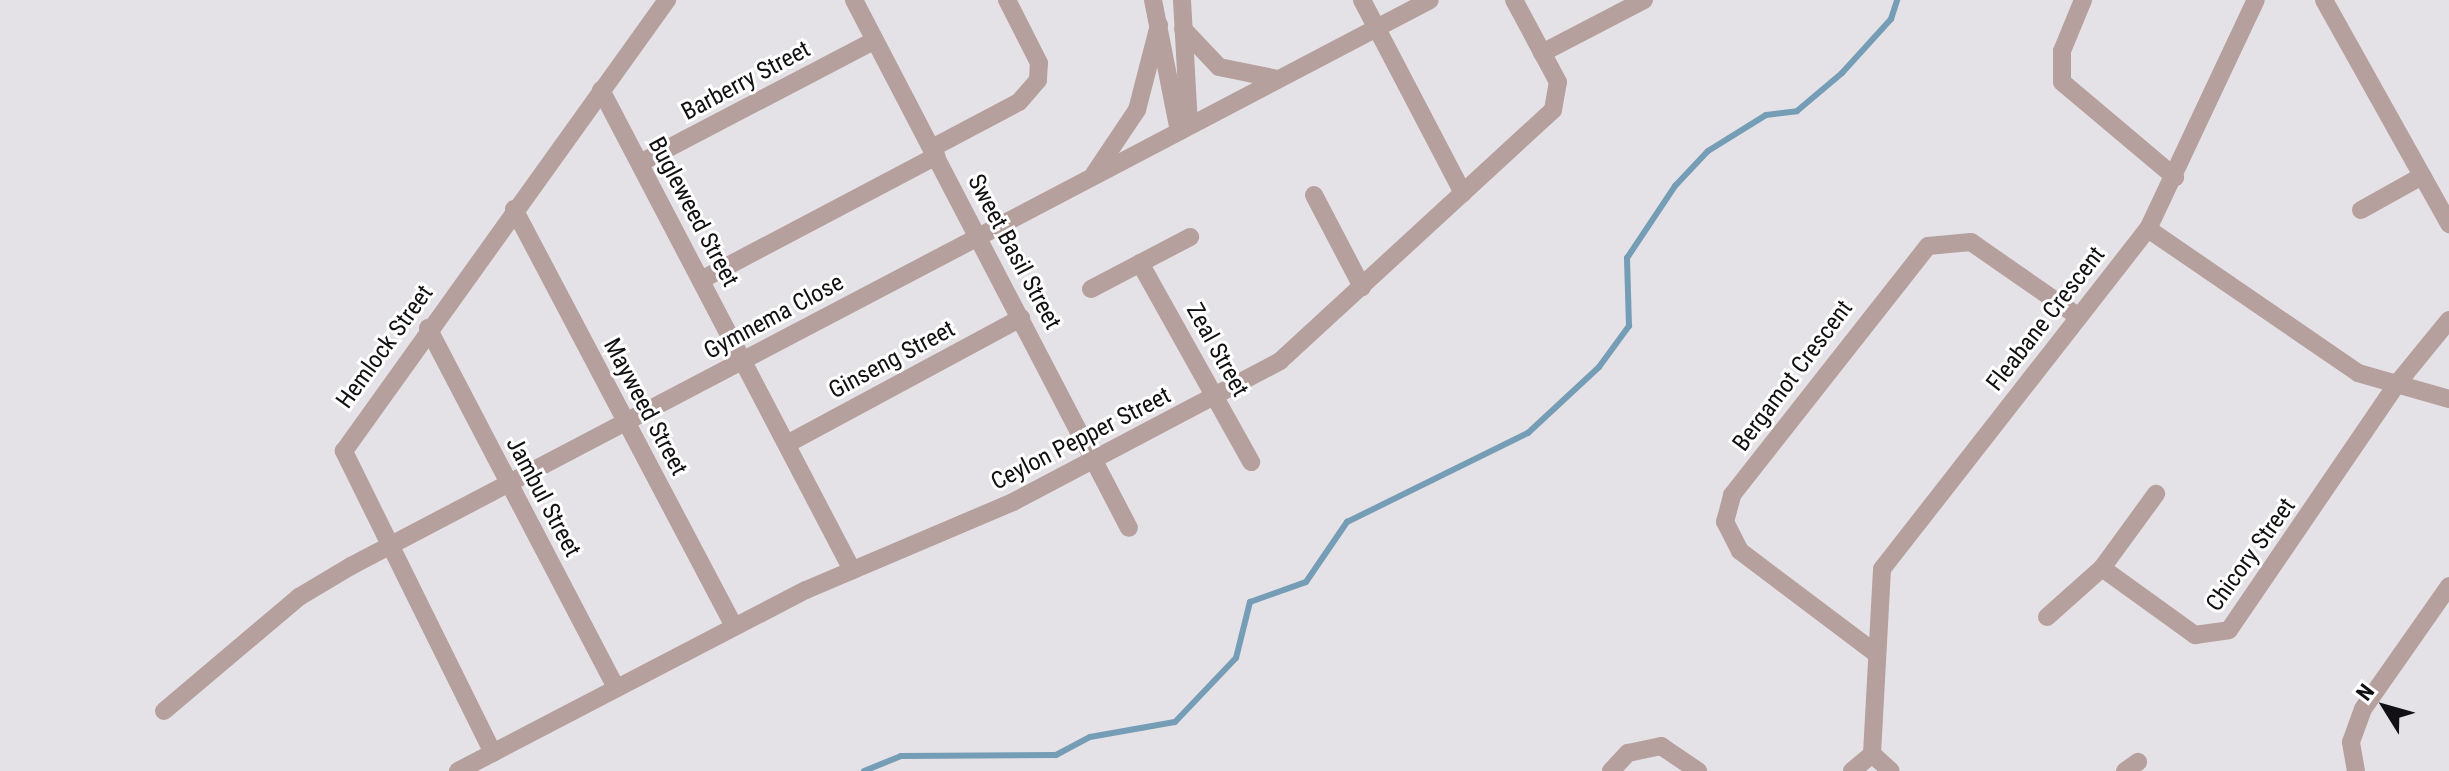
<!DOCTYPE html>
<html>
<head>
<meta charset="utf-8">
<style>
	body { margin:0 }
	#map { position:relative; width:2449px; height:771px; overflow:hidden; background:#e5e2e7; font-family:"Roboto Condensed",sans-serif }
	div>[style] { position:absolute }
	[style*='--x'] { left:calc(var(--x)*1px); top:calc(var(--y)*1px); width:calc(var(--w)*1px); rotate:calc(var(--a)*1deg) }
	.stream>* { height:6px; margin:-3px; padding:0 3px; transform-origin:3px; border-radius:3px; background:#769db6 }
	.street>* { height:18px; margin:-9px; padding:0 9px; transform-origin:9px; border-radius:9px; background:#b5a09d }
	span { translate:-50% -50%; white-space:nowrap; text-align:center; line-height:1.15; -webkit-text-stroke:6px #fff; paint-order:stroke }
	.street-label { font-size:24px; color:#111012 }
	.north { position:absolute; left:2345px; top:667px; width:80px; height:80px; -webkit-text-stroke:6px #fff; paint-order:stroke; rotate:307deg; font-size:22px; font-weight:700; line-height:32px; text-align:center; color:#111012 }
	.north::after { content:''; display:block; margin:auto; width:28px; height:36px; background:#111012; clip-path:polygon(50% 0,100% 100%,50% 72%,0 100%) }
</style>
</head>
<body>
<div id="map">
	<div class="stream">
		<div style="--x:864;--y:771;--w:40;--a:-22"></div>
		<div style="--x:901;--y:756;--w:155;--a:-0.4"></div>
		<div style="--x:1056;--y:755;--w:38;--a:-28"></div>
		<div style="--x:1090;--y:737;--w:86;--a:-10"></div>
		<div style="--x:1175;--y:722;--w:88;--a:-46.4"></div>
		<div style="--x:1236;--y:658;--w:58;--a:-76"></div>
		<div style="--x:1250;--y:602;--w:59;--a:-19.7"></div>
		<div style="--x:1306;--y:582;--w:73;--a:-55.7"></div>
		<div style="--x:1347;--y:522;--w:202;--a:-26.2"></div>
		<div style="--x:1528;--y:433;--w:97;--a:-42.9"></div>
		<div style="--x:1599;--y:367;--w:51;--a:-53.8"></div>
		<div style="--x:1629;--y:326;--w:68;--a:-91.7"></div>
		<div style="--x:1627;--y:258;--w:87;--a:-56.3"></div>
		<div style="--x:1675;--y:186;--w:48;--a:-46.7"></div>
		<div style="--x:1708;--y:151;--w:68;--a:-31.8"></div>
		<div style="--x:1766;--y:115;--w:31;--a:-7"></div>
		<div style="--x:1797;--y:111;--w:59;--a:-40.2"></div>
		<div style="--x:1842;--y:73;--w:73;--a:-47.8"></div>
		<div style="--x:1891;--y:19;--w:20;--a:-72"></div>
	</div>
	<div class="street">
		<div style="--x:854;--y:0;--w:595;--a:62.49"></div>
		<div style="--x:1153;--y:0;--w:134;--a:78.8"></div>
		<div style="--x:1182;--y:0;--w:126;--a:86.8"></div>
		<div style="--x:1362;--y:0;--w:218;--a:62.4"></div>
		<div style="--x:2083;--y:0;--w:55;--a:112.4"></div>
		<div style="--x:2062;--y:51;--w:31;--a:90"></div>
		<div style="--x:2062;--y:82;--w:148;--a:40.1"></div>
		<div style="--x:2324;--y:0;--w:257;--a:60.8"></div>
		<div style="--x:1183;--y:29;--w:52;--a:46.5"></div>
		<div style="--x:1219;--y:67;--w:60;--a:11.5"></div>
		<div style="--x:1542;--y:53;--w:115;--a:-27.5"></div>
		<div style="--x:601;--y:90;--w:542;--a:62.39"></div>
		<div style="--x:932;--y:148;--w:98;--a:-27.9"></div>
		<div style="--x:1019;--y:102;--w:29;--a:-49"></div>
		<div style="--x:1038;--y:80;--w:17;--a:-87"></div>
		<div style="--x:1039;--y:63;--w:71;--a:-116.9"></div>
		<div style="--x:640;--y:163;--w:265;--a:-27.6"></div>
		<div style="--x:1094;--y:174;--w:77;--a:-56.1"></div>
		<div style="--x:1137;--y:110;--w:88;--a:-75.5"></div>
		<div style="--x:1314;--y:195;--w:104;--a:62.4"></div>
		<div style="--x:514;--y:209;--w:472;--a:62.2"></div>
		<div style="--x:2361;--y:210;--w:70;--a:-29.1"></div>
		<div style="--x:2148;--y:229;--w:255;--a:34.4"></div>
		<div style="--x:2358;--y:373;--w:95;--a:15.9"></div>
		<div style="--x:1140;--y:263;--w:228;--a:60.8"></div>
		<div style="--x:701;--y:280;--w:266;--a:-27.8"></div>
		<div style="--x:1091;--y:289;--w:112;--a:-27.7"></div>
		<div style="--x:428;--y:328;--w:406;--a:62.4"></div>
		<div style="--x:787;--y:444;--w:266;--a:-28.3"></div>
		<div style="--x:2102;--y:568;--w:115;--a:35.8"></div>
		<div style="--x:2195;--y:635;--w:34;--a:-8"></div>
		<div style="--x:2229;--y:630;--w:297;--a:-55.7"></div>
		<div style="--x:2396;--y:385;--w:84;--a:-50.8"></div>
		<div style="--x:2047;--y:617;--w:74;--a:-41.7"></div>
		<div style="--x:2102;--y:568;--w:92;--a:-53.9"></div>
		<div style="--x:1874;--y:652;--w:168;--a:-143"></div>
		<div style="--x:1740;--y:551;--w:33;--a:-117"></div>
		<div style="--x:1725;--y:522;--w:28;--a:-75"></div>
		<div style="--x:1732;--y:495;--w:317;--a:-51.8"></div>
		<div style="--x:1928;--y:246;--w:43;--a:-5.3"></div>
		<div style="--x:1971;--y:242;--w:131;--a:34.8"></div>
		<div style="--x:164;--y:711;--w:177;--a:-40.2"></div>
		<div style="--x:299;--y:597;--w:61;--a:-30.8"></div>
		<div style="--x:351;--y:566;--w:1218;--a:-27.68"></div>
		<div style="--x:493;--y:753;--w:337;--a:-116.3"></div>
		<div style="--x:344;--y:451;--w:555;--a:-54.39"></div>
		<div style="--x:1872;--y:754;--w:185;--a:-86.9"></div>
		<div style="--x:1882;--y:569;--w:432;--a:-52"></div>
		<div style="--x:2148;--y:229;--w:253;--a:-64.8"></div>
		<div style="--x:458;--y:771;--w:392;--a:-27.5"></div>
		<div style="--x:806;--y:590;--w:225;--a:-23"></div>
		<div style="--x:1013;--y:502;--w:302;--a:-27.8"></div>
		<div style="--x:1280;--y:361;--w:371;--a:-42.6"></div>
		<div style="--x:1553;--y:110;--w:28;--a:-80"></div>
		<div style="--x:1558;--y:82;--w:93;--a:-118.2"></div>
		<div style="--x:1611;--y:771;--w:25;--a:-47"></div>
		<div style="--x:1628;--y:753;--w:34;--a:-12"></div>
		<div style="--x:1661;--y:746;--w:45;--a:34"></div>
		<div style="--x:1852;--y:771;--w:26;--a:-40"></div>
		<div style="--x:1872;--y:754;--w:25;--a:42"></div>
		<div style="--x:2125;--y:771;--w:16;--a:-35"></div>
		<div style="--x:2356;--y:771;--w:29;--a:-100"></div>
		<div style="--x:2351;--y:742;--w:35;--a:-70"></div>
		<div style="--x:2363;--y:709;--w:150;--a:-55"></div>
	</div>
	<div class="street-label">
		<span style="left:746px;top:81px;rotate:-28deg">Barberry Street</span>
		<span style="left:693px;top:212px;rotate:62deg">Bugleweed Street</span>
		<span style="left:1014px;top:252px;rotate:62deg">Sweet Basil Street</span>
		<span style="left:774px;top:317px;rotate:-28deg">Gymnema Close</span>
		<span style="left:2046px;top:319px;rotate:-52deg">Fleabane Crescent</span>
		<span style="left:385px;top:347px;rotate:-54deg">Hemlock Street</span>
		<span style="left:1217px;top:350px;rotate:61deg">Zeal Street</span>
		<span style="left:892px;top:360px;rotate:-28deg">Ginseng Street</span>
		<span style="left:1793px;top:376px;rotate:-53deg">Bergamot Crescent</span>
		<span style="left:645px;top:407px;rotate:62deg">Mayweed Street</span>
		<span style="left:1081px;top:439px;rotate:-27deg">Ceylon Pepper Street</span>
		<span style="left:543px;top:497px;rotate:62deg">Jambul Street</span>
		<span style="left:2251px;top:555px;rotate:-54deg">Chicory Street</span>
	</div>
	<div class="north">N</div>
</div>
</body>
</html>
